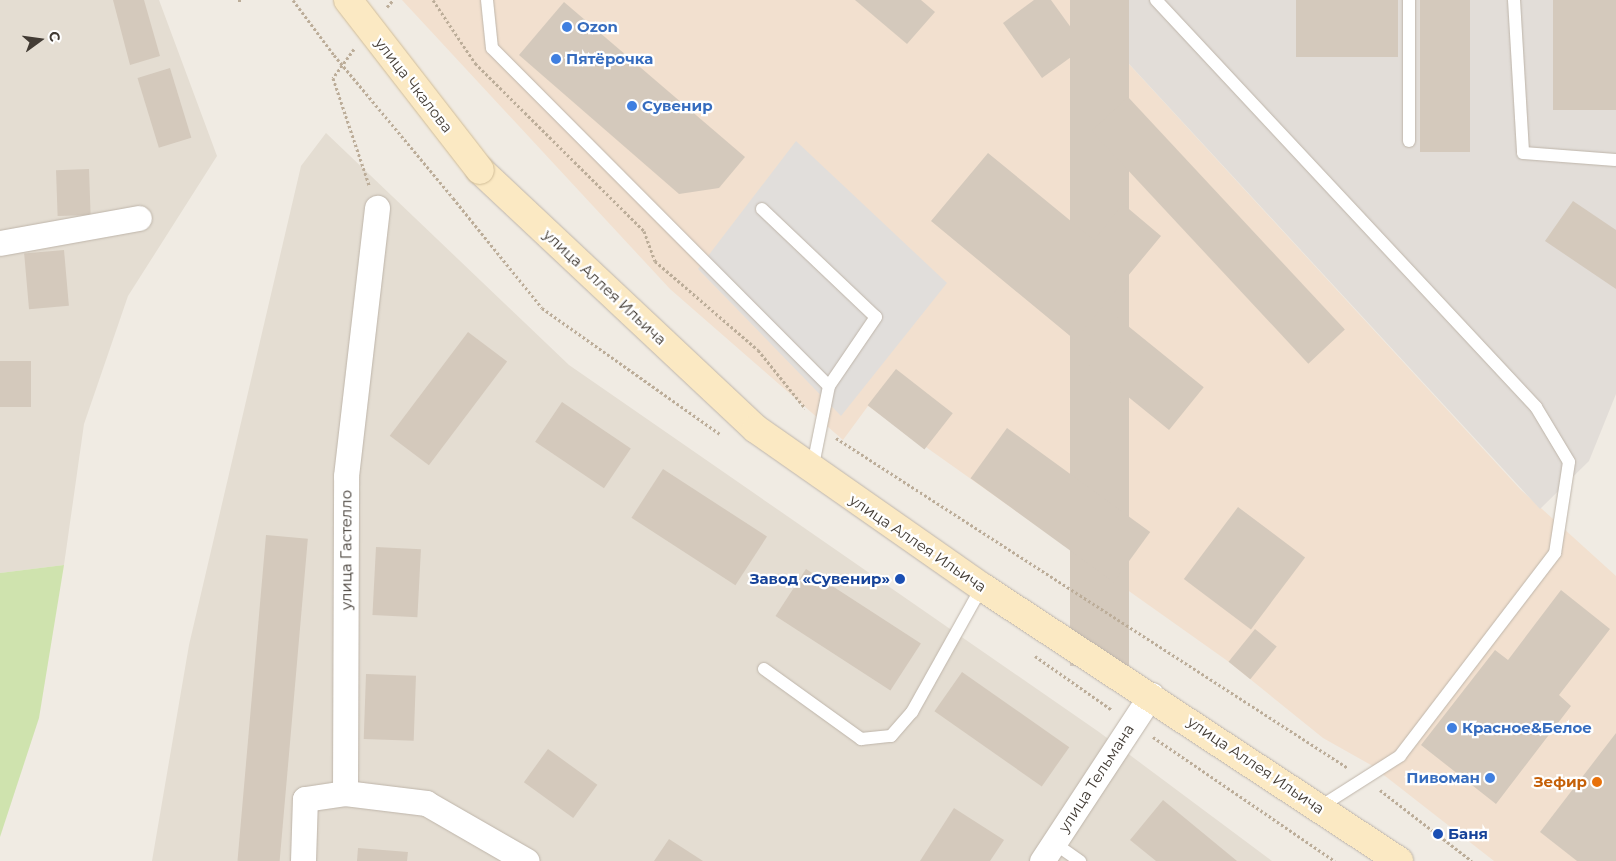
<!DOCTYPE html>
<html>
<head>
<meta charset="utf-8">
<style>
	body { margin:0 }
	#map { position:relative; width:1616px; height:861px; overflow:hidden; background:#f0ebe3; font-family:Montserrat,sans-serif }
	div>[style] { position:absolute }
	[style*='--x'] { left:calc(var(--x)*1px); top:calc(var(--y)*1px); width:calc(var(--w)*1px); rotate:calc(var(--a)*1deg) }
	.residential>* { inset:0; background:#e4ddd2 }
	.commercial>* { inset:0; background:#f2e0cf }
	.industrial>* { inset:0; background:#e2ddd8 }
	.green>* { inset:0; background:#cfe3ae }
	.parking>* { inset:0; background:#e1dedb }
	.building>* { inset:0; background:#d4c9bc; transform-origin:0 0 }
	.path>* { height:3px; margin-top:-1.5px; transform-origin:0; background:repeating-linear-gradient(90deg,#bcad99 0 2.5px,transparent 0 5px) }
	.roads { filter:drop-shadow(0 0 1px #beb5aa) drop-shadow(0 0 1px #beb5aa) }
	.lane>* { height:12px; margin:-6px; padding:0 6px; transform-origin:6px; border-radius:6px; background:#fff }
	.street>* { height:25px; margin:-12.5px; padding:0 12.5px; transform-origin:12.5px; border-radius:12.5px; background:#fff }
	.secondary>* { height:28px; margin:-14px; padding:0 14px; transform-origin:14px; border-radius:14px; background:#fbe9c3 }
	.path-bridge>* { height:3px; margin-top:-1.5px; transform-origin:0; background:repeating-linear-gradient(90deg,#bcad99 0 2.5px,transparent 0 5px) }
	.bridges { filter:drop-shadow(0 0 1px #d1bd98) drop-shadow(0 0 1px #d1bd98) }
	.secondary-bridge>* { height:28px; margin:-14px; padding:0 14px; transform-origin:14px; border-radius:14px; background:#fbe9c3 }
	.dots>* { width:14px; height:14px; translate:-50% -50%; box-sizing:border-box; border:2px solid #fff; border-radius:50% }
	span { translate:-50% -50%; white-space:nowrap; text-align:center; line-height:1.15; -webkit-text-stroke:4.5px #fff; paint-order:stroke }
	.shop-label { font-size:15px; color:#366cbe; font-weight:700 }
	.left { translate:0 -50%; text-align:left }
	.right { translate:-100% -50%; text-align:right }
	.street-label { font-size:15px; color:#423b34 }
	.transit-label { font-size:15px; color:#164399; font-weight:700 }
	.food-label { font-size:15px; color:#c56008; font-weight:700 }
	.north { position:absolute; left:15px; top:15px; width:50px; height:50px; -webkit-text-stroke:4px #fff; paint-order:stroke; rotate:76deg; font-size:14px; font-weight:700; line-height:20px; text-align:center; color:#423b34 }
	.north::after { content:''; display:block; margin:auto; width:18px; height:22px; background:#423b34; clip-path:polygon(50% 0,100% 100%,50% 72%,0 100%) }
</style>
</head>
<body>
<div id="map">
	<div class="residential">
		<div style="clip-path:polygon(0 0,159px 0,217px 156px,128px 296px,84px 424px,64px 565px,0 573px)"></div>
		<div style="clip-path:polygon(326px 133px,569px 365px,1099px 732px,1272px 861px,152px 861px,189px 645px,301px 166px)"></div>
	</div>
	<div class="commercial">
		<div style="clip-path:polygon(402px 0,1070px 0,1521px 490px,1616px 576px,1616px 861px,1494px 861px,1371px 765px,1323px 738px,1229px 662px,868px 406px,843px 440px,670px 289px)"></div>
	</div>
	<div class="industrial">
		<div style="clip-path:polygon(1070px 0,1616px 0,1616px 394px,1589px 461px,1540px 509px)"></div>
	</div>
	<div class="green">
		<div style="clip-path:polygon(64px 565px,39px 718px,0 837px,0 573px)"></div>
	</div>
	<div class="parking">
		<div style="clip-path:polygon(796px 141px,947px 283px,841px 416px,698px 269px)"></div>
	</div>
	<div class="building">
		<div style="clip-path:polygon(113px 0,144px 0,160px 56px,130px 65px)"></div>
		<div style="clip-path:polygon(855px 0,921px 0,935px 12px,907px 44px)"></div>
		<div style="clip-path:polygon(1034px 0,1051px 0,1085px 47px,1042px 78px,1003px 23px)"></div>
		<div style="left:1070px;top:0;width:59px;height:666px"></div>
		<div style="left:1296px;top:0;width:102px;height:57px"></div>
		<div style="left:1420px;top:0;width:50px;height:152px"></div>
		<div style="left:1553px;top:0;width:63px;height:110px"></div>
		<div style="clip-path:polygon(564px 2px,745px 157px,719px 188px,679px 194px,519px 55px)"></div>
		<div style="left:170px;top:68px;width:73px;height:34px;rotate:73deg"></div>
		<div style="left:1128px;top:97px;width:318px;height:50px;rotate:47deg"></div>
		<div style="clip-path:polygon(988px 153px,1094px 240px,1123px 204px,1161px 236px,1075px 340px,931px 221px)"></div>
		<div style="left:89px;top:169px;width:46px;height:33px;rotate:88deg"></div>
		<div style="clip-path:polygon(1573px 201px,1616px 230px,1616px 289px,1545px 241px)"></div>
		<div style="left:64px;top:250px;width:56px;height:40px;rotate:85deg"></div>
		<div style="left:1112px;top:313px;width:118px;height:55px;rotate:39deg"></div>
		<div style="left:468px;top:332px;width:49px;height:130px;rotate:37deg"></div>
		<div style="left:31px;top:361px;width:46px;height:31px;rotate:90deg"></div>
		<div style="left:896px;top:369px;width:72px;height:46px;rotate:38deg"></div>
		<div style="left:562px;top:402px;width:83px;height:48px;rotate:34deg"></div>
		<div style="left:1007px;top:428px;width:177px;height:62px;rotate:36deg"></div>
		<div style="left:663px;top:469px;width:124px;height:58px;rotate:33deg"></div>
		<div style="left:1238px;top:507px;width:84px;height:90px;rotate:37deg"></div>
		<div style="left:266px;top:535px;width:42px;height:327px;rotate:5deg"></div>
		<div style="left:376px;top:547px;width:45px;height:68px;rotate:3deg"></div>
		<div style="left:806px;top:569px;width:137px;height:56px;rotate:33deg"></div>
		<div style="clip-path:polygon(1561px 590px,1610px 629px,1559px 695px,1571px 706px,1496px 804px,1421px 745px,1495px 650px,1508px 660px)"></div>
		<div style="left:1255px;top:629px;width:28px;height:42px;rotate:39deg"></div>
		<div style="left:962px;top:672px;width:131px;height:48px;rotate:35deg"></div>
		<div style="left:366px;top:674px;width:50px;height:65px;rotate:2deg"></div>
		<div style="clip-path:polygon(1616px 733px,1616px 861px,1577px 861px,1540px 832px)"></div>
		<div style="left:548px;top:749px;width:61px;height:41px;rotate:36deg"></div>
		<div style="clip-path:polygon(1163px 800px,1237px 861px,1156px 861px,1130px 840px)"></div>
		<div style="clip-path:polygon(954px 808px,1004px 840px,990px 861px,920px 861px)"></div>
		<div style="clip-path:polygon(669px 839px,703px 861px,654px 861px)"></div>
		<div style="clip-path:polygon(358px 848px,408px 852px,407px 861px,357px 861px)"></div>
	</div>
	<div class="path">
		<div style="--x:238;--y:0;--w:3;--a:0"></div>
		<div style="--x:293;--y:0;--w:69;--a:53.3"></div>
		<div style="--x:433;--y:0;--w:76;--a:56.3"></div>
		<div style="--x:475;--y:63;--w:238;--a:44.8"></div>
		<div style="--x:644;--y:231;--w:32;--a:70"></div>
		<div style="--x:655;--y:261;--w:136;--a:40.8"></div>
		<div style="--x:758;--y:350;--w:75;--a:51"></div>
		<div style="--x:387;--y:7;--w:9;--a:-49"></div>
		<div style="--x:354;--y:49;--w:36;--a:126"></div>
		<div style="--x:333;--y:78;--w:113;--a:71.4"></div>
		<div style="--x:453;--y:198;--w:141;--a:51"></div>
		<div style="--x:542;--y:308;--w:218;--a:35.3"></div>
		<div style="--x:836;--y:438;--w:609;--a:32.8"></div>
		<div style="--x:1035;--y:656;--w:94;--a:35"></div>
		<div style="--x:1153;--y:737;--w:220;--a:34.3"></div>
		<div style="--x:1380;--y:790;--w:116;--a:37.7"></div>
	</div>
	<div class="roads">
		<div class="lane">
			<div style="--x:487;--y:0;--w:48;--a:84.1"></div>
			<div style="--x:492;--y:48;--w:477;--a:45.1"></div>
			<div style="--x:1156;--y:0;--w:557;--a:46.96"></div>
			<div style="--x:1536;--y:407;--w:64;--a:59"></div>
			<div style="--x:1569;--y:462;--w:92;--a:98.7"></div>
			<div style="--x:1555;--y:553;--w:255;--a:127.4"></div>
			<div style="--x:1400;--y:756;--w:95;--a:147.5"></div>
			<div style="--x:1409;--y:0;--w:141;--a:90"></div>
			<div style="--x:1514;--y:0;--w:153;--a:86.6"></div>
			<div style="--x:1523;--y:153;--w:93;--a:4.3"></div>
			<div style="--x:762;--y:209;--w:157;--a:43.5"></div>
			<div style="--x:876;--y:317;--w:83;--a:124.3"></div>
			<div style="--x:829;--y:386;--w:86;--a:101.4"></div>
			<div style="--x:764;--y:669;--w:120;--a:35.8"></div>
			<div style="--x:861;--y:739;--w:30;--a:-6"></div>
			<div style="--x:891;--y:736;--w:32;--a:-49"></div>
			<div style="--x:912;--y:712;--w:143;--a:-60.8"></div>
			<div style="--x:1054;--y:843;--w:32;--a:35"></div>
		</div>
		<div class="street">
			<div style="--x:0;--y:243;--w:141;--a:-10.2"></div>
			<div style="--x:345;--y:793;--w:82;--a:7"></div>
			<div style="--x:426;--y:803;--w:116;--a:29.9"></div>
			<div style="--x:303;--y:861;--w:62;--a:-88.2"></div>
			<div style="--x:305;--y:799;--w:40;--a:-8.5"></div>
			<div style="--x:345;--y:793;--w:317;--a:-89.8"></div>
			<div style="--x:346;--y:476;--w:270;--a:-83.4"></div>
			<div style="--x:1042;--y:861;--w:199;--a:-56.7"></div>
		</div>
		<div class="secondary">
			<div style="--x:480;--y:170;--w:378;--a:43.2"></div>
			<div style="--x:756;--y:429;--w:276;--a:35"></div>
			<div style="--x:982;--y:587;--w:499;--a:33.3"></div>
		</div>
	</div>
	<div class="path-bridge">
		<div style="--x:334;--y:55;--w:186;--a:50.2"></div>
	</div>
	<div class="bridges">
		<div class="secondary-bridge">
			<div style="--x:348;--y:0;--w:215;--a:52.2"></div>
		</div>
	</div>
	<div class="dots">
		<div style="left:567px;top:27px;background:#3f7fe0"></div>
		<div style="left:556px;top:59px;background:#3f7fe0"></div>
		<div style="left:632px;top:106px;background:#3f7fe0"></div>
		<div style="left:900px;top:579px;background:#1a4fb4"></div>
		<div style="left:1452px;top:728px;background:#3f7fe0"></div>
		<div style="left:1490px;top:778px;background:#3f7fe0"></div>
		<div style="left:1597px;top:782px;background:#e8710a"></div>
		<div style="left:1438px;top:834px;background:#1a4fb4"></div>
	</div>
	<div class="shop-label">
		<span class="left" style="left:577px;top:27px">Ozon</span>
		<span class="left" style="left:566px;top:59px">Пятёрочка</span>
		<span class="left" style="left:642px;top:106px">Сувенир</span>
		<span class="left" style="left:1462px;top:728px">Красное&amp;Белое</span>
		<span class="right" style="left:1480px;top:778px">Пивоман</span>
	</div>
	<div class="street-label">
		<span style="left:414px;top:85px;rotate:52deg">улица Чкалова</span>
		<span style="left:605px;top:287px;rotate:43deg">улица Аллея Ильича</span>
		<span style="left:918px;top:543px;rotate:34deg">улица Аллея Ильича</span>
		<span style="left:346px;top:550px;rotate:-90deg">улица Гастелло</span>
		<span style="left:1256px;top:765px;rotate:34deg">улица Аллея Ильича</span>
		<span style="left:1096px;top:778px;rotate:-57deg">улица Тельмана</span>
	</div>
	<div class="transit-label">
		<span class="right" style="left:890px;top:579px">Завод «Сувенир»</span>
		<span class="left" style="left:1448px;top:834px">Баня</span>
	</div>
	<div class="food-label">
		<span class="right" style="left:1587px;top:782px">Зефир</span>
	</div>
	<div class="north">С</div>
</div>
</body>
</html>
